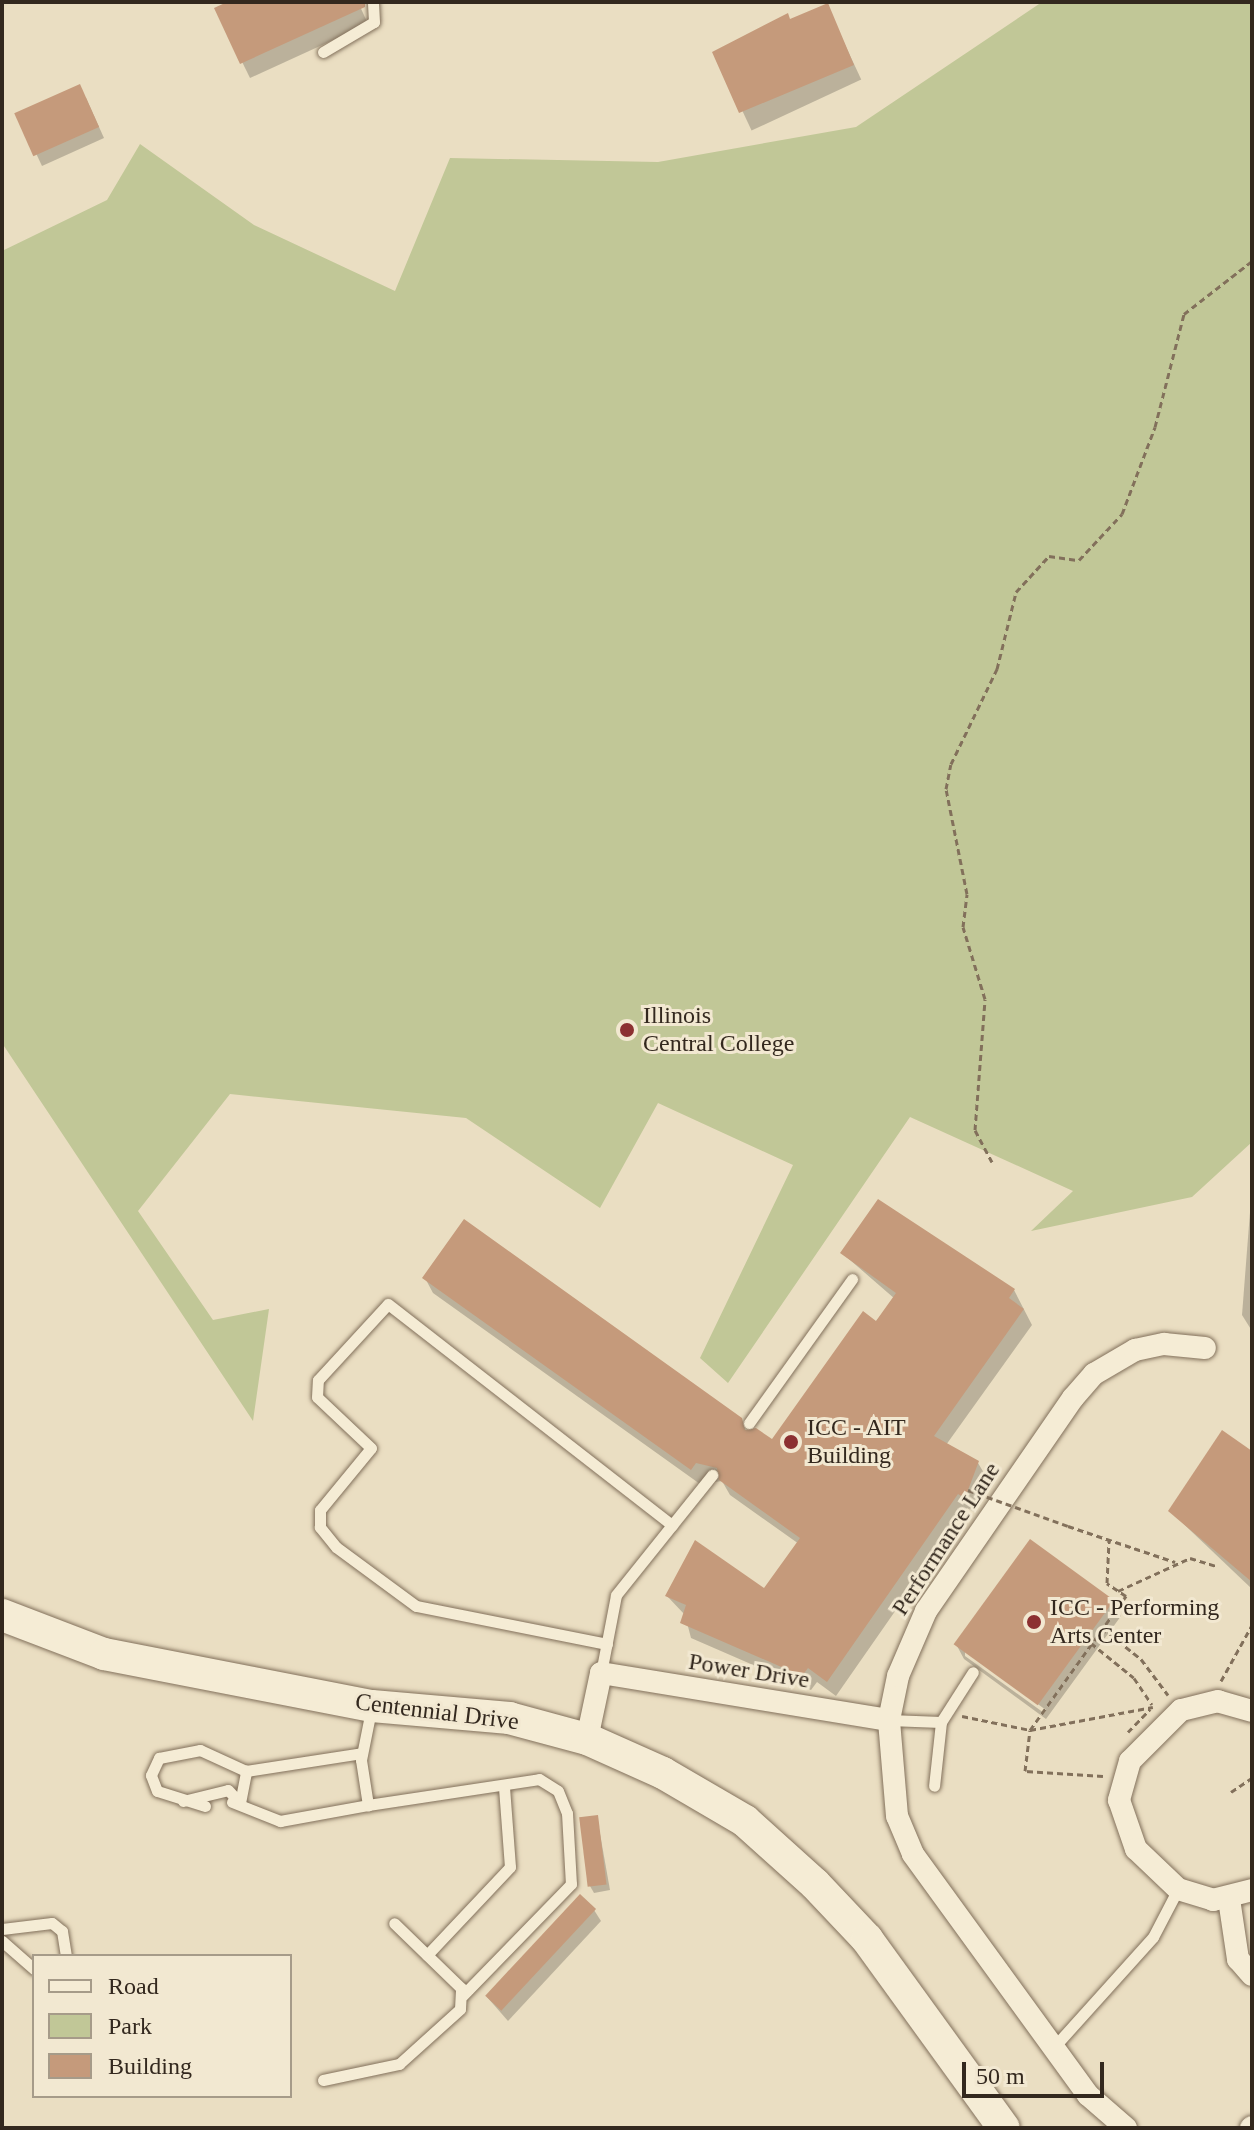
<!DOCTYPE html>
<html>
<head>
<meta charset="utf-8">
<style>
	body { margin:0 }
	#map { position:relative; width:1254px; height:2130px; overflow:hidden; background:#eadec2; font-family:"Times New Roman",serif }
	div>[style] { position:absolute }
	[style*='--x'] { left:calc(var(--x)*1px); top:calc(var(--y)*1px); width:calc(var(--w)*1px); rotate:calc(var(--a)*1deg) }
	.green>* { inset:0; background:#c1c797 }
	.shadow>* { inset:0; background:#0003; transform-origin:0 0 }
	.building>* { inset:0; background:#c59a7b; transform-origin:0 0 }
	.path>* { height:3px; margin-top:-1.5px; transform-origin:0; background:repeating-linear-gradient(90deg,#82705b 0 6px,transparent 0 10px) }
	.roads { filter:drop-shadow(0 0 2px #82705b) drop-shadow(0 0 2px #82705b) }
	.service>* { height:11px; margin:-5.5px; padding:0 5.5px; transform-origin:5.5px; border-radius:5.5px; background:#f5ecd5 }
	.minor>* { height:22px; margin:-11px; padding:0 11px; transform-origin:11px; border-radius:11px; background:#f5ecd5 }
	.secondary>* { height:32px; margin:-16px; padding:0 16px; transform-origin:16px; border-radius:16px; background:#f5ecd5 }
	.path-bridge>* { height:3px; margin-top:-1.5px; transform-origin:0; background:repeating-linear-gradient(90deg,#82705b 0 6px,transparent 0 10px) }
	.dots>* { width:22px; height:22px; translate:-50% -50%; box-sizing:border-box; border:4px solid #f2e8d1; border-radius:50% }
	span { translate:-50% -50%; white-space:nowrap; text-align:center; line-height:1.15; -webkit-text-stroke:6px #f2e8d1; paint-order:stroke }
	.poi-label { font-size:24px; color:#33281e }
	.left { translate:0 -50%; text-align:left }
	.street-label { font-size:24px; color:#33281e }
	.frame { position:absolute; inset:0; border:4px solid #33281e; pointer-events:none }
	.legend { position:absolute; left:32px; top:1954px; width:260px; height:144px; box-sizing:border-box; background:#f2e8d1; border:2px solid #a69b89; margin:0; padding:10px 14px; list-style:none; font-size:24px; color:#33281e }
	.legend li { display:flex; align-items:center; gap:16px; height:40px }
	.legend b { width:40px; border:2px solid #a69b89 }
	.scale { position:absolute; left:962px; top:2062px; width:142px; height:36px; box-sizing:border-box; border:4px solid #33281e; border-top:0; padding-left:10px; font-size:24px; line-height:28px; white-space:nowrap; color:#33281e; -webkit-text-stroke:6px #f2e8d1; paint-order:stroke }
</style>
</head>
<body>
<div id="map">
	<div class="green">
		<div style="clip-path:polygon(1042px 2px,1252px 2px,1252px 1142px,1192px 1197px,1031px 1231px,1073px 1191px,910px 1117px,728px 1383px,700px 1358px,793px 1165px,658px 1103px,600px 1208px,466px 1118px,230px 1094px,138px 1211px,213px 1320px,269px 1309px,253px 1421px,2px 1043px,2px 251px,107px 200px,140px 144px,254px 225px,395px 291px,450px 158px,658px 162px,856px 127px)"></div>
	</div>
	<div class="shadow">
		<div style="clip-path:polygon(231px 2px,358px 2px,368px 24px,250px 78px,216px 9px)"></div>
		<div style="left:827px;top:6px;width:81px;height:121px;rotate:65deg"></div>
		<div style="clip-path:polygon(86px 98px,104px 138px,42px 166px,18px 115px)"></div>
		<div style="clip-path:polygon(1250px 1212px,1252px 1212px,1252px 1331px,1242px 1315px)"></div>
		<div style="clip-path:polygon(842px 1253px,1014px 1290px,1032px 1325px,946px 1445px,978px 1463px,987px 1478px,974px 1512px,967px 1508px,836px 1696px,817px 1682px,811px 1690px,691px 1638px,685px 1615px,667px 1596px,764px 1591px,799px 1544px,730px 1495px,722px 1481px,700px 1484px,433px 1293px,425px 1278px,740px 1420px,747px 1432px,773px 1442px,895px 1299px)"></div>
		<div style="clip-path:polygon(1252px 1454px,1252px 1589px,1170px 1511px)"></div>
		<div style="clip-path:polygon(evenodd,1113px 1601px,1121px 1616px,1046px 1719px,964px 1659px,956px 1644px,1113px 1601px,965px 1651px,1046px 1710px,1044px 1713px,965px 1656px,965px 1651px)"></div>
		<div style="clip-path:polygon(597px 1817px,610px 1890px,594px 1893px,590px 1886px)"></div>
		<div style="clip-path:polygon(594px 1910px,601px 1921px,508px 2021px,487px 1997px)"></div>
	</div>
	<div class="building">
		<div style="clip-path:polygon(227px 2px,365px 2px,365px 7px,240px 64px,214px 8px)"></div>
		<div style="clip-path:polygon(828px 3px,854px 65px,739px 113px,712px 52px,788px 13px,790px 19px)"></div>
		<div style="left:80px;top:84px;width:47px;height:72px;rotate:66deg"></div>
		<div style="clip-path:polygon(878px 1199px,1015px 1289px,1009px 1298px,1024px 1309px,934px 1436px,979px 1461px,965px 1498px,958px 1494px,827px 1682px,808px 1668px,802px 1676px,680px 1623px,686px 1605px,665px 1596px,695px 1540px,764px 1588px,800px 1538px,719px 1480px,717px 1468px,696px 1463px,691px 1470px,422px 1278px,464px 1219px,742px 1418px,745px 1430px,756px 1428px,772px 1439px,863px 1311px,876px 1321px,896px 1293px,840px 1253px)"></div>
		<div style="clip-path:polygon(1222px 1430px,1252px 1451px,1252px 1582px,1168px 1511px)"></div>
		<div style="left:1030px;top:1539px;width:104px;height:130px;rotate:36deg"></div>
		<div style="left:598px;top:1815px;width:70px;height:19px;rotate:83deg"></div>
		<div style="left:580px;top:1894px;width:22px;height:139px;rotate:43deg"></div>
	</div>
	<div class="path">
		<div style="--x:992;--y:1162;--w:36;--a:-118"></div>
		<div style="--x:975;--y:1130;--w:131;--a:-85.6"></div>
		<div style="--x:985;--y:999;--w:75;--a:-107"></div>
		<div style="--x:963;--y:927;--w:33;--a:-83"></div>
		<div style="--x:967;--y:894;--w:107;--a:-101.3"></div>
		<div style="--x:946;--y:789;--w:25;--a:-79"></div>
		<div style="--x:951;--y:764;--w:106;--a:-64.2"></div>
		<div style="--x:997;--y:669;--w:79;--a:-76.1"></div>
		<div style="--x:1016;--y:592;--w:49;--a:-47.5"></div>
		<div style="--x:1049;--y:556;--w:30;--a:8"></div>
		<div style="--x:1079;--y:560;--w:63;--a:-46.9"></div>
		<div style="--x:1122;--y:514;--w:93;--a:-69.2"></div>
		<div style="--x:1155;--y:427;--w:117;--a:-75.6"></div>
		<div style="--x:1184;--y:314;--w:86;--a:-37.9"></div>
		<div style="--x:1068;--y:1526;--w:113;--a:18.6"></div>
		<div style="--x:1118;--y:1591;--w:79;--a:-24.6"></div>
		<div style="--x:1190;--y:1558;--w:27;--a:17"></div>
		<div style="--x:1102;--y:1628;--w:50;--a:38.5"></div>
		<div style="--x:1141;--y:1659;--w:45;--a:53.1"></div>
		<div style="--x:1091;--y:1643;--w:55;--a:39.1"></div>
		<div style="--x:1134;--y:1678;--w:32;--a:56"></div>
		<div style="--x:1221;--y:1681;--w:64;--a:-61"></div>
		<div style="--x:962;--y:1716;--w:69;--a:11.6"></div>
		<div style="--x:1030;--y:1730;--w:125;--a:-10.6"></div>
		<div style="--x:1128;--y:1732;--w:32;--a:-46"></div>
		<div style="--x:1103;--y:1776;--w:78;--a:-176.3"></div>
		<div style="--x:1025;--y:1771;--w:41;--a:-83"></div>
		<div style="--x:1030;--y:1730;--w:165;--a:-54.4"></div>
		<div style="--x:1126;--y:1596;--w:23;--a:-146"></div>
		<div style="--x:1107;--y:1583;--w:43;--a:-87.3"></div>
		<div style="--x:1231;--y:1792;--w:25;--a:-34"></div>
	</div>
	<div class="roads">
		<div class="service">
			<div style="--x:323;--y:52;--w:59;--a:-30.5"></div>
			<div style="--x:374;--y:22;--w:20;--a:-93"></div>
			<div style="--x:749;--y:1423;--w:177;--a:-54.4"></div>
			<div style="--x:607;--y:1644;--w:195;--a:-168.7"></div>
			<div style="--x:416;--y:1606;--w:99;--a:-143.6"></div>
			<div style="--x:336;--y:1547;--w:26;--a:-129"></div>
			<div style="--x:320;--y:1527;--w:17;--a:-90"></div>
			<div style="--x:320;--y:1510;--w:80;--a:-50.6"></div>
			<div style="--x:371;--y:1448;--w:74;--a:-136.6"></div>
			<div style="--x:317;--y:1397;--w:17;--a:-87"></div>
			<div style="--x:318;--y:1380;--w:103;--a:-47.4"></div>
			<div style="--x:388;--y:1304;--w:360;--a:37.9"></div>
			<div style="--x:601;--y:1673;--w:79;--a:-79.1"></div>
			<div style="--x:616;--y:1595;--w:154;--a:-51.3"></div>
			<div style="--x:371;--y:1710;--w:51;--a:101.3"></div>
			<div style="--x:361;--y:1760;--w:46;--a:81.2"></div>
			<div style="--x:368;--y:1805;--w:173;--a:-8.6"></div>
			<div style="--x:539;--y:1779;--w:22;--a:32"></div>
			<div style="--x:558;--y:1791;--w:24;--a:68"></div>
			<div style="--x:567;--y:1813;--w:71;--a:86.8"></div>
			<div style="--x:571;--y:1884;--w:155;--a:134.2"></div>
			<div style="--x:889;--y:1720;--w:52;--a:2.2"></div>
			<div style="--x:941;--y:1722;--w:64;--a:96.2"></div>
			<div style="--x:941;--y:1722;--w:59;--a:-57.4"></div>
			<div style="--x:183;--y:1801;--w:46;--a:-13.7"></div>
			<div style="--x:228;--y:1790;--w:18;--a:47"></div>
			<div style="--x:232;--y:1802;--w:52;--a:21.6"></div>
			<div style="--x:280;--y:1821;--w:89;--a:-10.3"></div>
			<div style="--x:240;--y:1803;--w:33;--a:-79"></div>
			<div style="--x:205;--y:1806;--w:50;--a:-162.6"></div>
			<div style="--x:157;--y:1791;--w:17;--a:-111"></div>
			<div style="--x:151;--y:1775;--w:19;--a:-65"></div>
			<div style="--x:159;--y:1758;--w:42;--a:-11"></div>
			<div style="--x:200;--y:1750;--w:51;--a:24.5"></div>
			<div style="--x:246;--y:1771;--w:117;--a:-8.8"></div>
			<div style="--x:2;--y:1929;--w:50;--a:-6.8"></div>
			<div style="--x:52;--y:1923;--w:13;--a:39"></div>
			<div style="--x:62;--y:1931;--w:25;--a:81"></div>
			<div style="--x:2;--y:1941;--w:43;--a:41.2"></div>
			<div style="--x:427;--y:1955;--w:121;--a:-46.7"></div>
			<div style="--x:510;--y:1867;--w:80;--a:-94.3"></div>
			<div style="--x:1054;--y:2047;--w:148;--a:-48"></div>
			<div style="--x:1153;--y:1937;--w:54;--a:-62.5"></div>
			<div style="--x:323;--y:2080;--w:78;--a:-11.9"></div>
			<div style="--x:399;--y:2064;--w:82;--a:-42"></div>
			<div style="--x:460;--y:2009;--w:21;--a:-87"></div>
			<div style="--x:461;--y:1988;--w:93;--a:-135.9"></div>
		</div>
		<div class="minor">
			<div style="--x:1252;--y:1711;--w:35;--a:-164"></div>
			<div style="--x:1218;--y:1701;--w:38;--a:166"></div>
			<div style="--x:1181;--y:1710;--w:72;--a:135"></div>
			<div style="--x:1130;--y:1761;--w:41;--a:105.8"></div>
			<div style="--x:1119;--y:1800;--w:52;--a:70.9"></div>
			<div style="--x:1136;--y:1849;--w:58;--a:43.6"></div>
			<div style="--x:1178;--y:1889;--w:37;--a:17"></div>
			<div style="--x:1213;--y:1900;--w:40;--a:-14.4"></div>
			<div style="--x:587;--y:1739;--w:67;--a:-78"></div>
			<div style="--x:601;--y:1673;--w:292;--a:9.3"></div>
			<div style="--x:1229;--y:1899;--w:61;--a:81.5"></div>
			<div style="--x:1238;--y:1959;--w:21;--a:49"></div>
			<div style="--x:1126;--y:2128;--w:50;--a:-139"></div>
			<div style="--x:1088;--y:2095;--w:298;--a:-126"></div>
			<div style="--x:913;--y:1854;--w:41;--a:-112.8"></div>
			<div style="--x:897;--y:1816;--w:96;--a:-94.8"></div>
			<div style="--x:889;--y:1720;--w:45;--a:-78.4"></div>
			<div style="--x:898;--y:1676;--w:71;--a:-66.7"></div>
			<div style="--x:926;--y:1611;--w:259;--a:-55.4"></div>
			<div style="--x:1073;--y:1398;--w:32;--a:-49"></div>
			<div style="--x:1094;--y:1374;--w:48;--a:-30.3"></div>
			<div style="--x:1135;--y:1350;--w:30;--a:-12"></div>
			<div style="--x:1164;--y:1344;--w:41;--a:5.6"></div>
			<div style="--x:1251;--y:2128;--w:1;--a:-45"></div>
		</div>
		<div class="secondary">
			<div style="--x:2;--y:1615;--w:109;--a:20.9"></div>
			<div style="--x:104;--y:1654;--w:273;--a:11"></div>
			<div style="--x:372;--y:1706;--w:138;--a:5"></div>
			<div style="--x:509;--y:1718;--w:81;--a:15.1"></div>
			<div style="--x:587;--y:1739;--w:83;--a:24.1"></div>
			<div style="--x:663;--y:1773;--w:95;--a:30.3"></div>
			<div style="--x:745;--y:1821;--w:94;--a:42"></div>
			<div style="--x:815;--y:1884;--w:76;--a:46.6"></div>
			<div style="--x:867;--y:1939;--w:233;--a:54.1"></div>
		</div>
	</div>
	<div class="path-bridge">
		<div style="--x:968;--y:1490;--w:106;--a:19.8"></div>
	</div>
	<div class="dots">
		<div style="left:627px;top:1030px;background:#8c3031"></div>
		<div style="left:791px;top:1442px;background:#8c3031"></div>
		<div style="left:1034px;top:1622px;background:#8c3031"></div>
	</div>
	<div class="poi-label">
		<span class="left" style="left:643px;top:1030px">Illinois<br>Central College</span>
		<span class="left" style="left:807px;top:1442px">ICC - AIT<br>Building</span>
		<span class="left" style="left:1050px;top:1622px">ICC - Performing<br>Arts Center</span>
	</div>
	<div class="street-label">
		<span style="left:946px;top:1539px;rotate:-57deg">Performance Lane</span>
		<span style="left:749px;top:1671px;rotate:9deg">Power Drive</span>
		<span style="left:437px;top:1712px;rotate:7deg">Centennial Drive</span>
	</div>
	<div class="frame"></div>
	<ul class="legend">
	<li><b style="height:10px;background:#f5ecd5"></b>Road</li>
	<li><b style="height:22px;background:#c1c797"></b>Park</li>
	<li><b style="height:22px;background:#c59a7b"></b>Building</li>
	</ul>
	<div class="scale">50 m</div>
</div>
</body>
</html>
